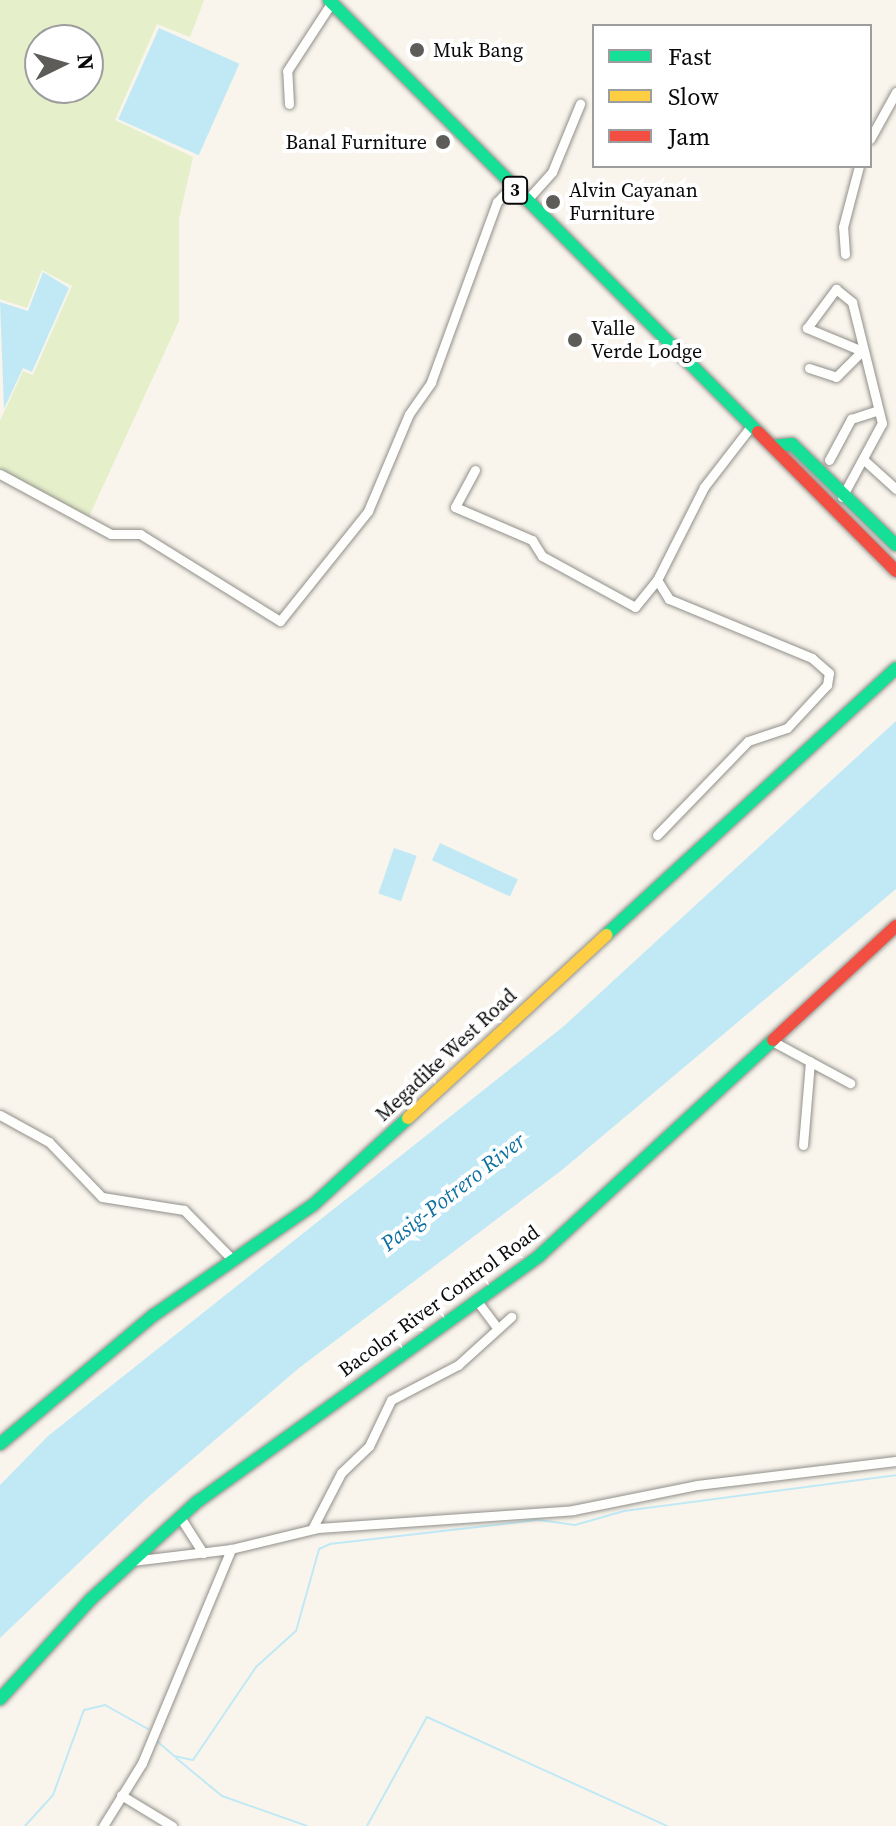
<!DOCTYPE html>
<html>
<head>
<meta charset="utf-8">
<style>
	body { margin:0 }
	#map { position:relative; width:896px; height:1826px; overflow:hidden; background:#f9f5ec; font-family:"Source Serif 4",serif }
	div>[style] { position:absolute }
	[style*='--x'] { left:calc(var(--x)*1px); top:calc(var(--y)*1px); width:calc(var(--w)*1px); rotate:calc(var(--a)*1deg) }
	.green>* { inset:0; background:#e5efca }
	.water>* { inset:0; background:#c0e9f5; transform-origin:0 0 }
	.stream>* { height:2px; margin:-1px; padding:0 1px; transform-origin:1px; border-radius:1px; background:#c0e9f5 }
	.roads { filter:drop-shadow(0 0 2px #918f8b) drop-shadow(0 0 2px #918f8b) }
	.street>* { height:9px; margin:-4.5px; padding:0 4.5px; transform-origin:4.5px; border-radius:4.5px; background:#fefefc }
	.fast>* { height:12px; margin:-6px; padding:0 6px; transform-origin:6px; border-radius:6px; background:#16e098 }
	.slow>* { height:12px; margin:-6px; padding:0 6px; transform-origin:6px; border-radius:6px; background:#ffcf43 }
	.jam>* { height:12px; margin:-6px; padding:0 6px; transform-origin:6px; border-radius:6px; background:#f24e42 }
	.dots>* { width:22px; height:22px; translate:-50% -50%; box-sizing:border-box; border:4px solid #fff; border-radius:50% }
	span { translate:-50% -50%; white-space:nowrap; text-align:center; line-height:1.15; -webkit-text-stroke:8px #fff; paint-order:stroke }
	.shield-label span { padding:2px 6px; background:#fff; border:2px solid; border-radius:6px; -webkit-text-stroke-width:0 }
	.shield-label { font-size:18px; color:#090909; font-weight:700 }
	.poi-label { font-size:20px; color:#090909 }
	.left { translate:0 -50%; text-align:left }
	.right { translate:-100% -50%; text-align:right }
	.street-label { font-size:20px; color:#090909 }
	.water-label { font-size:22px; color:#0e71a0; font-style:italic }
	.legend { position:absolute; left:592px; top:24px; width:280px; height:144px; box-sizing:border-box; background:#fff; border:2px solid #9d9d9d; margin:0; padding:10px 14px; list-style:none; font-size:24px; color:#090909 }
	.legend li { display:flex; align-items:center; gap:16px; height:40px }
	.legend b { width:40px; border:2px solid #9d9d9d }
	.north { position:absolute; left:24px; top:24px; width:80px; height:80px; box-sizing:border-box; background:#fff; border:2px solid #9d9d9d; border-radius:50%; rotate:85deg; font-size:22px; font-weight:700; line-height:32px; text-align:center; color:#090909 }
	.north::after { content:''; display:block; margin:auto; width:28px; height:36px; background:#5d5c58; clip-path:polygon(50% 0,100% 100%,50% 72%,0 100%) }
</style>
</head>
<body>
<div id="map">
	<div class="green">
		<div style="clip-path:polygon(evenodd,0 0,204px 0,190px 37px,157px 24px,115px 120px,193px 157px,179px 219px,179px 321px,86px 523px,0 471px,0 421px,23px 371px,33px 375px,72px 286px,42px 270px,27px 308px,0 299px,0 0,40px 40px,88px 40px,88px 88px,40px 88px,40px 40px)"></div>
	</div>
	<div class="water">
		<div style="left:159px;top:28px;width:88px;height:100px;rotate:24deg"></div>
		<div style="clip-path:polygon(43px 272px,69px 288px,32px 372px,23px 368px,4px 409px,0 302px,28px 311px)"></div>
		<div style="clip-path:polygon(896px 721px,896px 889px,562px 1170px,299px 1368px,146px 1499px,0 1638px,0 1485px,48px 1436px,564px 1026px)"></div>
		<div style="left:440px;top:843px;width:86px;height:19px;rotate:25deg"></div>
		<div style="left:394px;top:848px;width:24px;height:48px;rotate:19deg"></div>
	</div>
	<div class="stream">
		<div style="--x:158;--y:1742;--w:21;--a:41"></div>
		<div style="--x:174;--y:1756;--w:19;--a:12"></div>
		<div style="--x:193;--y:1760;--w:112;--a:-55.9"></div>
		<div style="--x:256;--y:1667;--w:54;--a:-42"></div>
		<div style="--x:296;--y:1631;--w:85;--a:-74.3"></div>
		<div style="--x:319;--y:1549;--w:12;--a:-24"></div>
		<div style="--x:330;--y:1544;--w:210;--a:-6.6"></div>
		<div style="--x:539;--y:1520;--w:36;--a:8"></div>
		<div style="--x:575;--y:1525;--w:51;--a:-15.9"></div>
		<div style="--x:624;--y:1511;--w:274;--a:-7.5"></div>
		<div style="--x:176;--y:1758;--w:60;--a:39.6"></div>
		<div style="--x:222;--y:1796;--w:90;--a:19.4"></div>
		<div style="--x:25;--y:1826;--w:42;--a:-47.9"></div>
		<div style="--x:53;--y:1795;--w:90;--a:-70"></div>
		<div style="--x:84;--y:1710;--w:22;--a:-13"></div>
		<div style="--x:105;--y:1705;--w:49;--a:29.2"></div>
		<div style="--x:367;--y:1826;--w:124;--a:-61.2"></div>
		<div style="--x:427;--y:1717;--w:264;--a:24.4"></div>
	</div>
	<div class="roads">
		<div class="street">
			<div style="--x:289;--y:104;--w:33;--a:-93"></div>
			<div style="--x:287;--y:71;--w:82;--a:-56.9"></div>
			<div style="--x:870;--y:139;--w:54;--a:-61"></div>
			<div style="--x:526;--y:201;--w:39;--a:-48"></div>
			<div style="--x:552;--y:172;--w:74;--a:-67.6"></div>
			<div style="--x:845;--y:254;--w:27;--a:-94"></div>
			<div style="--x:843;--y:227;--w:63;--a:-75.3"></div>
			<div style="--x:809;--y:368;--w:28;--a:18"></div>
			<div style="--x:836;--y:377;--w:37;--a:-45"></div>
			<div style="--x:862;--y:351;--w:60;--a:-157.3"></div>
			<div style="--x:807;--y:328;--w:49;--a:-53.4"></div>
			<div style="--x:836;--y:289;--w:21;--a:39"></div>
			<div style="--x:852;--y:302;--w:125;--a:76.1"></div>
			<div style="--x:882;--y:423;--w:84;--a:118.4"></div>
			<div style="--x:829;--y:460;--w:47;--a:-61.8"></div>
			<div style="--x:851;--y:419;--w:28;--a:-18"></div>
			<div style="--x:864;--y:460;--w:43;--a:42.2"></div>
			<div style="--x:475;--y:470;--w:42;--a:118.4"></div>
			<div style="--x:455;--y:507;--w:84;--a:23.2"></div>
			<div style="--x:532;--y:540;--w:19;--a:58"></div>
			<div style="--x:542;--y:556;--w:106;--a:28.7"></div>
			<div style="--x:635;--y:607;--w:35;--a:-51"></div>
			<div style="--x:657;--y:580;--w:104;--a:-63.2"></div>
			<div style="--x:704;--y:487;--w:78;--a:-52.3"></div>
			<div style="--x:0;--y:474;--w:126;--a:28.4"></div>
			<div style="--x:111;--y:534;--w:29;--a:0"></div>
			<div style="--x:140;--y:534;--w:165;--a:31.9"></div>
			<div style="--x:280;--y:621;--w:141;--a:-51.3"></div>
			<div style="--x:368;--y:511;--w:105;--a:-67.1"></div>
			<div style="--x:409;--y:414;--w:39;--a:-55"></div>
			<div style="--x:431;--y:382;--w:192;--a:-69.9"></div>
			<div style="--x:497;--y:202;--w:22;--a:-47"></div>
			<div style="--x:657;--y:835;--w:131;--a:-45.9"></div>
			<div style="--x:748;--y:741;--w:41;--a:-18.4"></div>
			<div style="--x:787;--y:728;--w:59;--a:-47.1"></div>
			<div style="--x:827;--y:685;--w:12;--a:-81"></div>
			<div style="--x:829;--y:673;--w:23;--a:-139"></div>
			<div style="--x:812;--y:658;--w:155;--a:-157.6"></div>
			<div style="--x:669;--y:599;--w:22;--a:-122"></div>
			<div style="--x:772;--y:1041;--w:89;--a:28.3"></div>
			<div style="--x:0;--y:1115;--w:56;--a:28.9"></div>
			<div style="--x:49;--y:1142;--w:76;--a:46.1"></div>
			<div style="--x:102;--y:1197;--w:83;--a:9"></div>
			<div style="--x:184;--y:1210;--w:70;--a:45.6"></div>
			<div style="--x:803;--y:1145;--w:84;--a:-85.2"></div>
			<div style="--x:477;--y:1301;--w:34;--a:53"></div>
			<div style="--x:180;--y:1517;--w:43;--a:57.4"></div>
			<div style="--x:312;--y:1529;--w:63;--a:-62.6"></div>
			<div style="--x:341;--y:1473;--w:39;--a:-44"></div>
			<div style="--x:369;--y:1446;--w:51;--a:-64.4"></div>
			<div style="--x:391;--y:1400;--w:76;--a:-27.6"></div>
			<div style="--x:458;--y:1365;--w:72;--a:-42.2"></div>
			<div style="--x:132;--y:1561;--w:100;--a:-6.9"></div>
			<div style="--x:231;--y:1549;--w:89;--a:-13.6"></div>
			<div style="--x:318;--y:1528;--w:256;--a:-4"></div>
			<div style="--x:573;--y:1510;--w:126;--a:-11.4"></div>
			<div style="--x:697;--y:1485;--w:200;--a:-6.9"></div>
			<div style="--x:121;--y:1795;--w:60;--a:31.3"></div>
			<div style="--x:103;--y:1826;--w:74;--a:-58.2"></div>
			<div style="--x:142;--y:1763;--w:232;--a:-67.4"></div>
		</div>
		<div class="fast">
			<div style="--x:329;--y:0;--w:609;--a:45.2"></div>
			<div style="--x:773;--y:446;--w:19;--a:-6"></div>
			<div style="--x:792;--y:444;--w:145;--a:44.2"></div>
			<div style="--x:606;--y:935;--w:394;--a:-42.6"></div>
			<div style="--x:0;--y:1444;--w:201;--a:-40"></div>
			<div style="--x:154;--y:1315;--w:193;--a:-34.7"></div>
			<div style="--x:313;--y:1205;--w:129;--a:-42.5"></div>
			<div style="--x:0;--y:1699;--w:135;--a:-47.7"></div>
			<div style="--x:91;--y:1599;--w:144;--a:-42.5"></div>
			<div style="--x:197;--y:1502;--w:421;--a:-35.7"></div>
			<div style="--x:539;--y:1256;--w:318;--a:-42.7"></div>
		</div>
		<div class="slow">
			<div style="--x:408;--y:1118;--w:270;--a:-42.7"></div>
		</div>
		<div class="jam">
			<div style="--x:758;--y:432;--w:196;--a:45.2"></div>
			<div style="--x:773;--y:1040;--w:168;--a:-42.8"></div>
		</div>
	</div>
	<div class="dots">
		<div style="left:417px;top:50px;background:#5d5c58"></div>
		<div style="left:443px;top:142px;background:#5d5c58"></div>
		<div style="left:553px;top:202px;background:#5d5c58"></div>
		<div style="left:575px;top:340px;background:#5d5c58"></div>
	</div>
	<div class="shield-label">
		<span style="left:515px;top:190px">3</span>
	</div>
	<div class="poi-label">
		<span class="left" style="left:433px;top:50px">Muk Bang</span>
		<span class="right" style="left:427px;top:142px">Banal Furniture</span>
		<span class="left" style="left:569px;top:202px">Alvin Cayanan<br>Furniture</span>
		<span class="left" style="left:591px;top:340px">Valle<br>Verde Lodge</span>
	</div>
	<div class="street-label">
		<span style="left:446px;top:1055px;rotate:-43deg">Megadike West Road</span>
		<span style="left:439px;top:1301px;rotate:-36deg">Bacolor River Control Road</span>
	</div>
	<div class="water-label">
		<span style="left:453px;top:1192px;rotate:-38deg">Pasig-Potrero River</span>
	</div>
	<ul class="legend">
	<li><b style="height:10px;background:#16e098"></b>Fast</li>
	<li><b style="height:10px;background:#ffcf43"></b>Slow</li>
	<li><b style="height:10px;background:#f24e42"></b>Jam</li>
	</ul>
	<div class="north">N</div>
</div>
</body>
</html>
